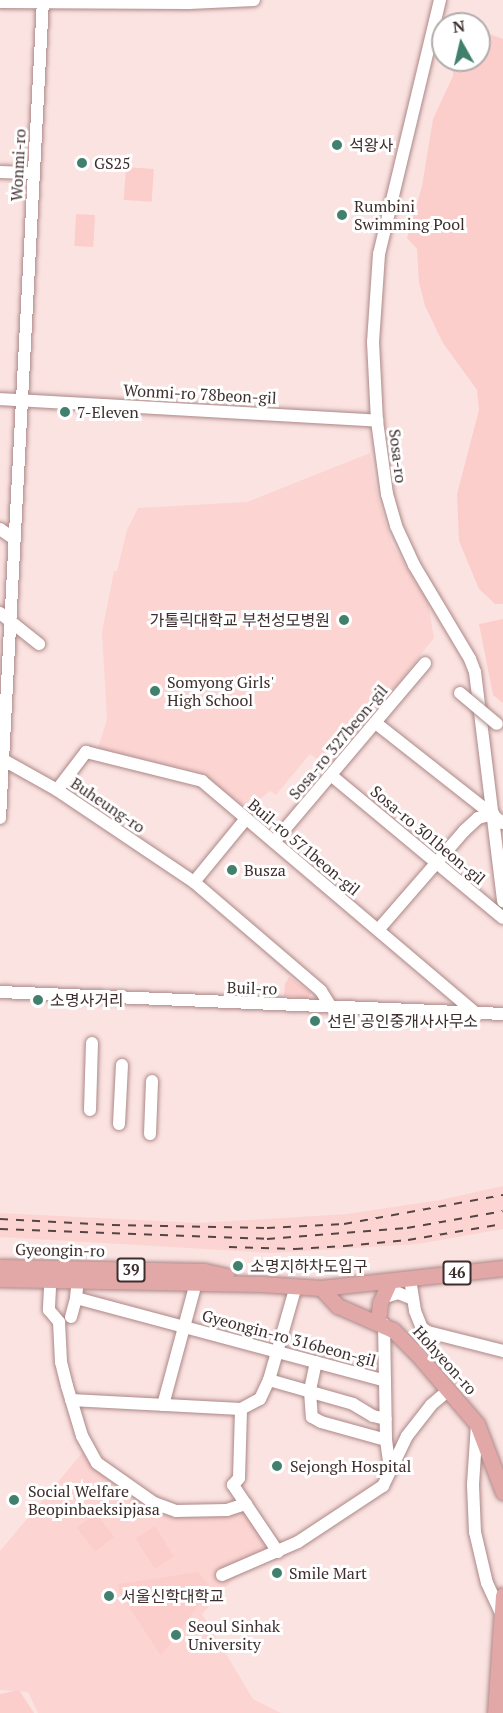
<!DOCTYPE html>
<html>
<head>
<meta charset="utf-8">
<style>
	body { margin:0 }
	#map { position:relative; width:503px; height:1713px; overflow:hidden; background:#fbe3e2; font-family:"PT Serif","Noto Sans KR",serif }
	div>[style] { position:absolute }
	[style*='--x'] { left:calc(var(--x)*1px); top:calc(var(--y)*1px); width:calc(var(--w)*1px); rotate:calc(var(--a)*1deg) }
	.built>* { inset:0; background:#fcd5d3 }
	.green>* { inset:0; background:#fccecb; transform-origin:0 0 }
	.roads { filter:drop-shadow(0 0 2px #ac8886) drop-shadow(0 0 2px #ac8886) }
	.minor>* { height:12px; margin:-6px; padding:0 6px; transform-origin:6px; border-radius:6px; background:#fff }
	.major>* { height:15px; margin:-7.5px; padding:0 7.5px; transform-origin:7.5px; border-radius:7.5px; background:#e2a8a7 }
	.rail>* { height:2px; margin-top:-1px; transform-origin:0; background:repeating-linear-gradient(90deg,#544443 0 8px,transparent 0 16px) }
	.bridges { filter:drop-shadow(0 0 2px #ac8886) drop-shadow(0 0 2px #ac8886) }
	.minor-bridge>* { height:12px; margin:-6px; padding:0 6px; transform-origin:6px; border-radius:6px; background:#fff }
	.dots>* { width:16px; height:16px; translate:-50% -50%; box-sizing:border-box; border:3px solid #fff; border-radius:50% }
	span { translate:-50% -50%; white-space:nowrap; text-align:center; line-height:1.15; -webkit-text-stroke:6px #fff; paint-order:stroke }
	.shield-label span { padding:2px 4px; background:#fff; border:2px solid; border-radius:4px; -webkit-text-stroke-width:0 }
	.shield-label { font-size:15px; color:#3e2f2e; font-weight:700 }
	.poi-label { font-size:16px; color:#3e2f2e }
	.left { translate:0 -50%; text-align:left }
	.right { translate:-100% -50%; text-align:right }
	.street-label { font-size:16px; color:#3e2f2e }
	.north { position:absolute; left:431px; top:12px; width:60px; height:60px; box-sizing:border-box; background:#fff; border:2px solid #b2acab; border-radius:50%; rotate:352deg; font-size:16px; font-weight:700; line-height:24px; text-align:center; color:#3e2f2e }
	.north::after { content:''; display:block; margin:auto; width:21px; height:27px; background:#41806d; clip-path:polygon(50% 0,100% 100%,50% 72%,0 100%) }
</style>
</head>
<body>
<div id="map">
	<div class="built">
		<div style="clip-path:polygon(370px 453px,378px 498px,392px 544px,428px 602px,434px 638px,329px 769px,310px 754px,276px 795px,270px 791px,248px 809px,199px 772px,98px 748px,107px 719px,102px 632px,114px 571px,117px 571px,127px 530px,138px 508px,247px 502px)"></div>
		<div style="clip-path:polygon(503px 1186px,503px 1229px,418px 1244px,273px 1253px,0 1237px,0 1213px,199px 1223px,347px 1214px,440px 1200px)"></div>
		<div style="clip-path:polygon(83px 1452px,87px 1461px,102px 1473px,170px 1512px,243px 1509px,275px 1553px,233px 1579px,202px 1614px,253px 1699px,281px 1713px,38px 1713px,28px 1692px,0 1690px,0 1551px)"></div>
	</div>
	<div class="green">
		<div style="clip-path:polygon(479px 30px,503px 39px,503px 604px,495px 604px,479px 589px,459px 541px,457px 494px,479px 410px,477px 390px,443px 343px,425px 306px,419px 282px,417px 249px,407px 238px,422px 186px,433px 119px,453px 76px,453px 60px,479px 60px)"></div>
		<div style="left:126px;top:167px;width:28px;height:33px;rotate:4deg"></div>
		<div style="left:76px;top:214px;width:19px;height:32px;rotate:3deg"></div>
		<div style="clip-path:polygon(503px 619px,503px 703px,493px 695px,479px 624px)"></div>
		<div style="clip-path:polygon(289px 977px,311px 993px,308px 998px,284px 996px,285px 984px)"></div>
		<div style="left:96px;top:1513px;width:30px;height:24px;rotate:53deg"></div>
		<div style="left:155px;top:1526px;width:36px;height:23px;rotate:58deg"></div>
		<div style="clip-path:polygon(198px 1572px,211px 1588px,161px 1656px,119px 1592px,118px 1584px)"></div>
		<div style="clip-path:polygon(19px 1690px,34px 1713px,0 1713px,0 1694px)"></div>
	</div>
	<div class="roads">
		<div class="minor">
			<div style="--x:440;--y:0;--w:261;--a:103.5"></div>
			<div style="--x:379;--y:254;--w:88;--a:93.9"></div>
			<div style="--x:373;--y:342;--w:79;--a:87.1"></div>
			<div style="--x:377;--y:421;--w:74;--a:82.2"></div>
			<div style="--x:387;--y:494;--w:33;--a:74"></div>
			<div style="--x:396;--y:526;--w:43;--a:65.2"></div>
			<div style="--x:414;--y:565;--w:109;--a:59.2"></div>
			<div style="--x:470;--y:659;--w:14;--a:69"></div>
			<div style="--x:475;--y:672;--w:231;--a:83"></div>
			<div style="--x:0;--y:2;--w:189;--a:0.3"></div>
			<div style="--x:189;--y:3;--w:65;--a:-2.6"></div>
			<div style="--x:0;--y:172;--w:34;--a:2"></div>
			<div style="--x:0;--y:399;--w:378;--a:3.3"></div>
			<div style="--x:0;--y:529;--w:16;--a:35"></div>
			<div style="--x:0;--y:613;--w:50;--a:38.5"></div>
			<div style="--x:377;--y:724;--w:160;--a:38.2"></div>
			<div style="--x:0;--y:758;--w:65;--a:29.3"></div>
			<div style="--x:57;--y:790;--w:165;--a:33.9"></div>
			<div style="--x:194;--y:882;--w:167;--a:40.6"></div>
			<div style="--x:321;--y:991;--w:19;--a:58"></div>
			<div style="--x:332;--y:776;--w:222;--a:39.7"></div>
			<div style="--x:57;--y:790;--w:48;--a:-52.7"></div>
			<div style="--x:86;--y:752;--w:120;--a:14"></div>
			<div style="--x:202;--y:781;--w:360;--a:40.3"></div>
			<div style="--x:0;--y:818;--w:819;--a:-86.99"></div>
			<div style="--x:274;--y:842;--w:234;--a:-49.8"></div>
			<div style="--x:194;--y:882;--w:80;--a:-50.6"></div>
			<div style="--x:378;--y:930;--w:131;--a:-49"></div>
			<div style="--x:464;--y:831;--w:19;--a:-43"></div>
			<div style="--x:478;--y:818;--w:16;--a:-15"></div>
			<div style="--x:0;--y:992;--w:503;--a:2.5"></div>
			<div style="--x:90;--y:1110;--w:67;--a:-88.3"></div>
			<div style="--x:119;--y:1124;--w:59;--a:-87.1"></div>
			<div style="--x:150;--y:1134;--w:53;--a:-87.8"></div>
			<div style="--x:410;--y:1279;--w:32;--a:81"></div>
			<div style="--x:415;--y:1311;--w:18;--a:68"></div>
			<div style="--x:422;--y:1328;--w:7;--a:34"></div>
			<div style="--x:428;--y:1332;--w:77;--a:14.2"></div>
			<div style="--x:50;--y:1288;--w:22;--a:93"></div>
			<div style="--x:49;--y:1310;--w:16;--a:50"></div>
			<div style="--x:59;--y:1322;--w:40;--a:87.1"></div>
			<div style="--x:61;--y:1362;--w:25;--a:76"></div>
			<div style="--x:67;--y:1386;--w:52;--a:73.3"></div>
			<div style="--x:82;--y:1436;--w:31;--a:61"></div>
			<div style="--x:97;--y:1463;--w:70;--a:35.1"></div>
			<div style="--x:154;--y:1503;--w:23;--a:20"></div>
			<div style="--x:176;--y:1511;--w:51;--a:-1.1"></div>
			<div style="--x:227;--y:1510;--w:20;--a:-18"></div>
			<div style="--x:77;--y:1288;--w:10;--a:96"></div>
			<div style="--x:76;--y:1298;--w:320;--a:15"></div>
			<div style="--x:382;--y:1298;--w:17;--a:-17"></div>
			<div style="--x:398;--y:1293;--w:16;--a:22"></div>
			<div style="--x:71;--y:1317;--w:20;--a:-75"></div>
			<div style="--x:384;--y:1324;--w:116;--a:89"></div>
			<div style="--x:386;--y:1440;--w:28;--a:82"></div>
			<div style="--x:316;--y:1362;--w:30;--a:102"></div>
			<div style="--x:310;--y:1391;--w:26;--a:86"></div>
			<div style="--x:312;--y:1417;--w:10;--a:29"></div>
			<div style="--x:321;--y:1422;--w:67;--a:15.5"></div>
			<div style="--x:269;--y:1380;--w:87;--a:15.9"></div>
			<div style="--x:353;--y:1404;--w:23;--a:31"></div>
			<div style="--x:373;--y:1416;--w:13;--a:13"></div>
			<div style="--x:71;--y:1400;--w:170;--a:3"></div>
			<div style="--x:163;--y:1405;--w:119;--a:-74.9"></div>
			<div style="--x:477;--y:1424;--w:61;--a:93.8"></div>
			<div style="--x:473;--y:1485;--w:47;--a:87.6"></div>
			<div style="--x:475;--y:1532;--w:52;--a:76.8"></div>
			<div style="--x:487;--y:1583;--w:35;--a:65"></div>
			<div style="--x:278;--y:1552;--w:81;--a:-123.9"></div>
			<div style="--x:233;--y:1485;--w:9;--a:-49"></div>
			<div style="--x:239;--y:1478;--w:69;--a:-88.3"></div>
			<div style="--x:241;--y:1409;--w:21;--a:-28"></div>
			<div style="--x:260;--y:1399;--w:21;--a:-65"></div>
			<div style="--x:269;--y:1380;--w:98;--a:-74"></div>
			<div style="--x:222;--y:1575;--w:83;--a:-23.5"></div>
			<div style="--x:298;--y:1542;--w:102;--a:-33.4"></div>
			<div style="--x:383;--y:1486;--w:55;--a:-64.4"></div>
			<div style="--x:407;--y:1436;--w:39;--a:-52"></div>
			<div style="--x:431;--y:1405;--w:23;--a:-40"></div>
		</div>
		<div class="major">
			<div style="--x:0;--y:1267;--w:204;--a:1.1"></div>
			<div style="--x:204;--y:1271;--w:23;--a:13"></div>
			<div style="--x:0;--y:1279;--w:261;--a:1.1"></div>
			<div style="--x:261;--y:1284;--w:60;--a:3.8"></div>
			<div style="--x:321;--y:1288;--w:183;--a:-6.3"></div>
			<div style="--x:321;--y:1288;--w:25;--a:47"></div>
			<div style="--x:338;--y:1306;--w:60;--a:23.6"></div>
			<div style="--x:393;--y:1330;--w:35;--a:45"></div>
			<div style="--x:418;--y:1355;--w:91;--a:49.5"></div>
			<div style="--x:477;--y:1424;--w:73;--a:69.1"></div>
			<div style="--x:378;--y:1322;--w:19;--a:-84"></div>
			<div style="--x:380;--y:1303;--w:24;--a:-66"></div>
			<div style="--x:495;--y:1713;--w:118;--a:-86.1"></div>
		</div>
	</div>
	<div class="rail">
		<div style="--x:0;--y:1219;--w:112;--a:3.1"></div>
		<div style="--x:112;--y:1225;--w:155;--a:1.1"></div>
		<div style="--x:267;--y:1228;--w:77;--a:-3"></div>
		<div style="--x:344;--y:1224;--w:162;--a:-10.3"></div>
		<div style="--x:0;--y:1229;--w:267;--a:2.1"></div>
		<div style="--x:267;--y:1239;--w:140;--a:-4.5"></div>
		<div style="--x:407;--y:1228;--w:97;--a:-10"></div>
		<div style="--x:229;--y:1247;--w:66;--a:1.7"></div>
		<div style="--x:295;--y:1249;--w:50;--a:-3.4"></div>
		<div style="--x:345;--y:1246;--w:63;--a:-5.4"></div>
		<div style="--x:408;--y:1240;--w:96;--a:-9.6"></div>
	</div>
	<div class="bridges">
		<div class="minor-bridge">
			<div style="--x:460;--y:693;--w:48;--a:40"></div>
		</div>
	</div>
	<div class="dots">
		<div style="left:337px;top:145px;background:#41806d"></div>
		<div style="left:82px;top:163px;background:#41806d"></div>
		<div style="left:342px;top:215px;background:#41806d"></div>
		<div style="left:65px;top:412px;background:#41806d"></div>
		<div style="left:344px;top:620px;background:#41806d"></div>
		<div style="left:155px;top:691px;background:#41806d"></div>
		<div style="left:232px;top:870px;background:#41806d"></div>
		<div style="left:38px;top:1000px;background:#41806d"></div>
		<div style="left:315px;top:1021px;background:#41806d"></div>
		<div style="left:238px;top:1266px;background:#41806d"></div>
		<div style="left:277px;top:1466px;background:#41806d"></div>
		<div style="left:14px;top:1500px;background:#41806d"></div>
		<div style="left:277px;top:1573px;background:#41806d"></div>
		<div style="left:109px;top:1596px;background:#41806d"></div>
		<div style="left:176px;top:1635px;background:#41806d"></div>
	</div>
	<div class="shield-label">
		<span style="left:131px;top:1270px">39</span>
		<span style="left:457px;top:1273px">46</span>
	</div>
	<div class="poi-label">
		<span class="left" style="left:349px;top:145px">석왕사</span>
		<span class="left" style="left:94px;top:163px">GS25</span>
		<span class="left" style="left:354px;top:215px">Rumbini<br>Swimming Pool</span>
		<span class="left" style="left:77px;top:412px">7-Eleven</span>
		<span class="right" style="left:330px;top:620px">가톨릭대학교 부천성모병원</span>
		<span class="left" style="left:167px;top:691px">Somyong Girls'<br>High School</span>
		<span class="left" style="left:244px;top:870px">Busza</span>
		<span class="left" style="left:50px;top:1000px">소명사거리</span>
		<span class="left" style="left:327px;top:1021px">선린 공인중개사사무소</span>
		<span class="left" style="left:250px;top:1266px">소명지하차도입구</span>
		<span class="left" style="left:290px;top:1466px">Sejongh Hospital</span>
		<span class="left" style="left:28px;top:1500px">Social Welfare<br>Beopinbaeksipjasa</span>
		<span class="left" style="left:289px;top:1573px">Smile Mart</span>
		<span class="left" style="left:121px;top:1596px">서울신학대학교</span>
		<span class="left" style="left:188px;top:1635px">Seoul Sinhak<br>University</span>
	</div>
	<div class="street-label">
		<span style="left:18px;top:165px;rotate:-87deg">Wonmi-ro</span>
		<span style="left:200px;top:394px;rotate:3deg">Wonmi-ro 78beon-gil</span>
		<span style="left:398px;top:456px;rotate:83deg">Sosa-ro</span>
		<span style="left:338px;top:742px;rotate:-50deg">Sosa-ro 327beon-gil</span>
		<span style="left:108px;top:805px;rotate:34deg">Buheung-ro</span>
		<span style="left:428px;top:835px;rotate:40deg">Sosa-ro 301beon-gil</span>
		<span style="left:304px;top:847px;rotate:40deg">Buil-ro 571beon-gil</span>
		<span style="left:252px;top:988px;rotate:2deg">Buil-ro</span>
		<span style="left:60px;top:1250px;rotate:1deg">Gyeongin-ro</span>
		<span style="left:289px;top:1338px;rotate:15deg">Gyeongin-ro 316beon-gil</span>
		<span style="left:445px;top:1360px;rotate:48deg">Hohyeon-ro</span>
	</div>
	<div class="north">N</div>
</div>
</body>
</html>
